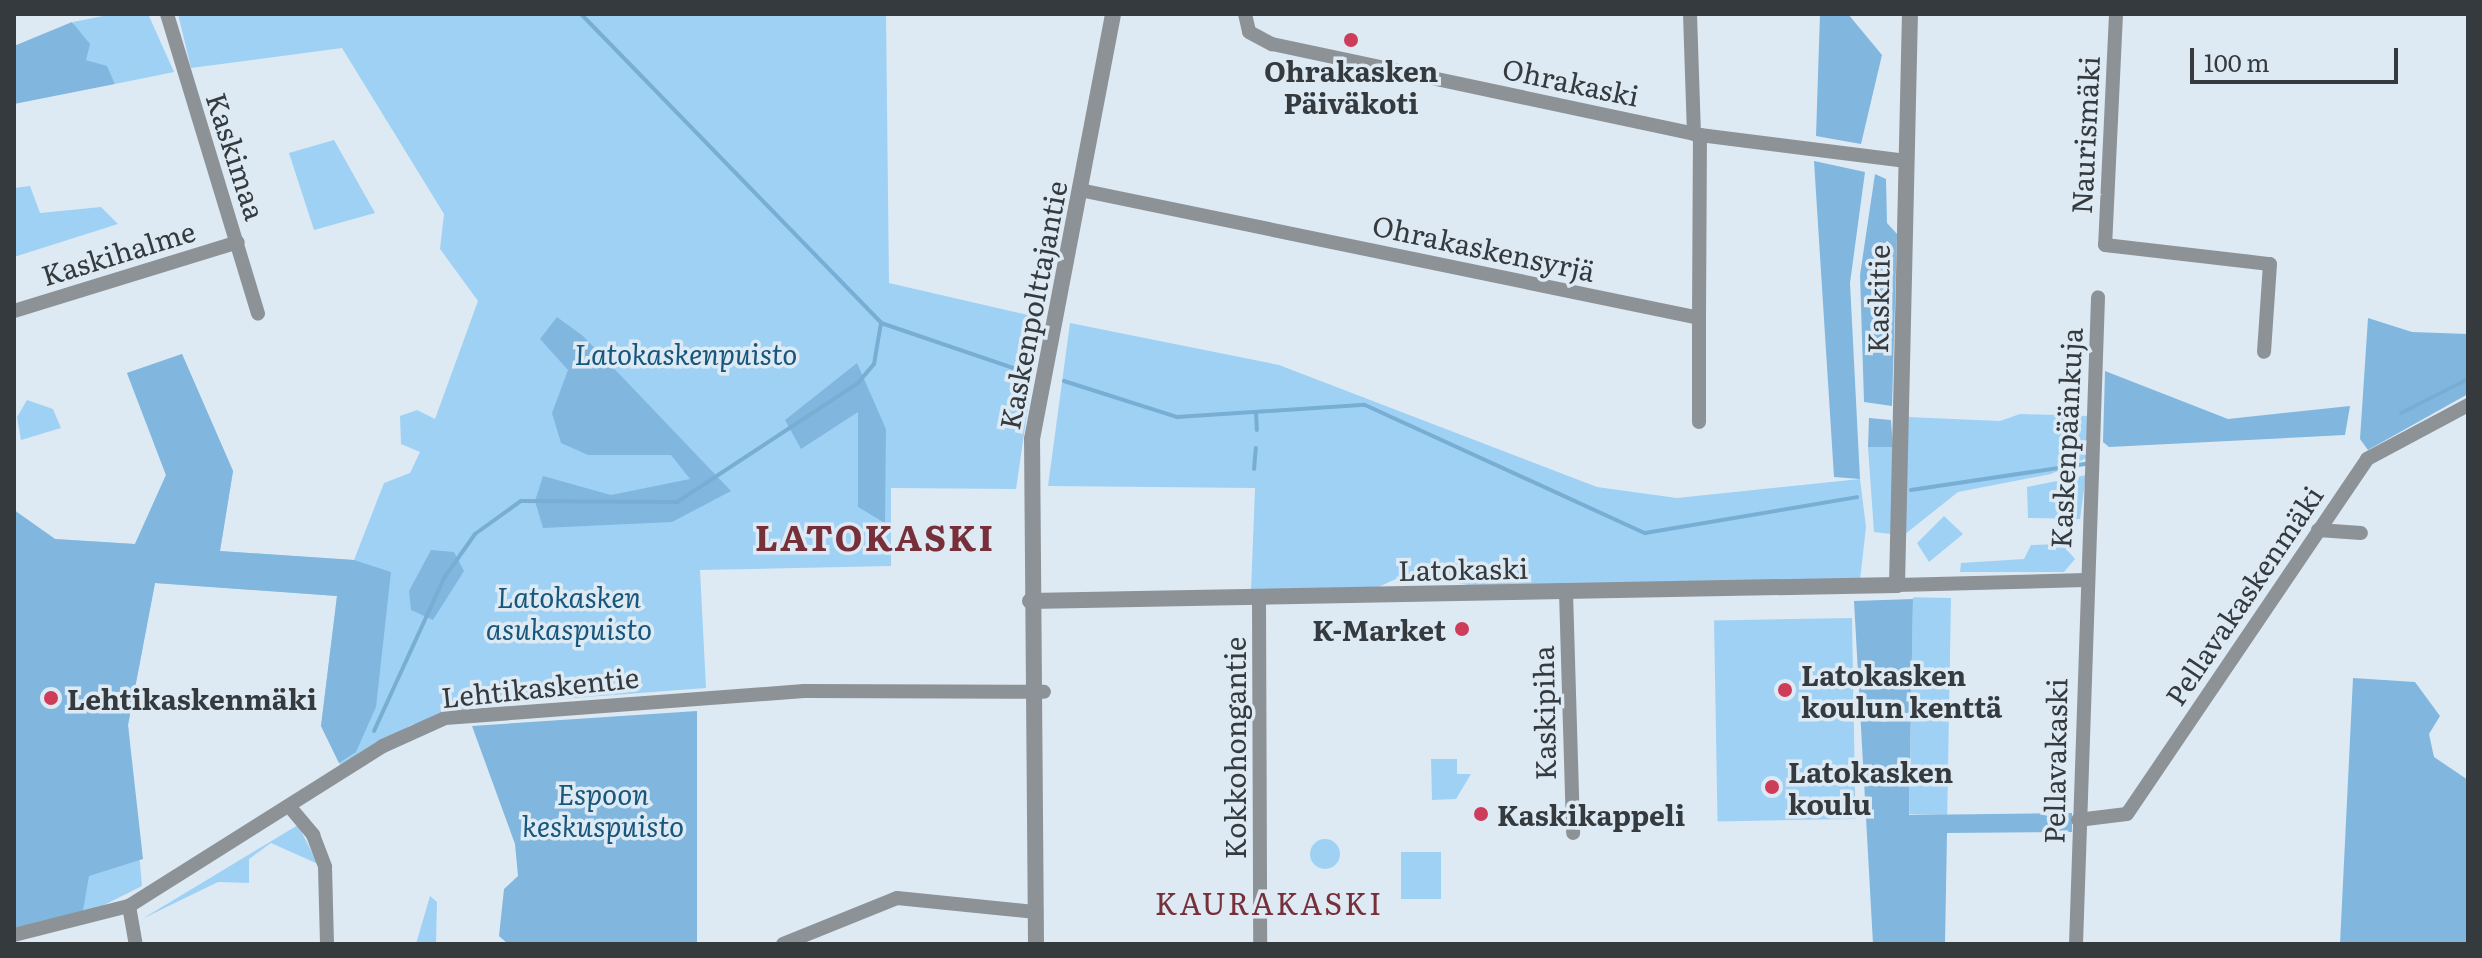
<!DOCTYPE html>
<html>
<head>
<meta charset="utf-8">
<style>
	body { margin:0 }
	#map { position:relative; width:2482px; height:958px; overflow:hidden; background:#ddeaf4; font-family:Literata,serif }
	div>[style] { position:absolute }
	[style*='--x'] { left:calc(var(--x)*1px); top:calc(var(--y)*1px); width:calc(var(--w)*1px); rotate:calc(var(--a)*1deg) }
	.green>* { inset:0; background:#9fd1f5; transform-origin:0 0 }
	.round { border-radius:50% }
	.forest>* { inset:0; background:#81b7de }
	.stream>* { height:4px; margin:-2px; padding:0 2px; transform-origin:2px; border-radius:2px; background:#78aed3 }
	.minor>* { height:14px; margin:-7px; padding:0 7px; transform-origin:7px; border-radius:7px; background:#8d9296 }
	.tertiary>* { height:16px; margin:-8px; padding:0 8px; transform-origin:8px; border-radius:8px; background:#8d9296 }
	.dots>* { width:22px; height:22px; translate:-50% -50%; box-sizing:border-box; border:4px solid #ddeaf4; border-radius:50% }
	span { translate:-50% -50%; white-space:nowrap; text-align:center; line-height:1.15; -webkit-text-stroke:7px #ddeaf4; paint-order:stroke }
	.poi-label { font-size:28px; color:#353a3e; font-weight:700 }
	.right { translate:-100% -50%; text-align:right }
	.left { translate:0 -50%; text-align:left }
	.street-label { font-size:28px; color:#353a3e }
	.park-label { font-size:28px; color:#18577d; font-style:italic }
	.neighbourhood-label { font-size:30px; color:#772f3a; letter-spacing:2px }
	.district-label { font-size:36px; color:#772f3a; font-weight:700; letter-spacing:2px }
	.frame { position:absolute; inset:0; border:16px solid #353a3e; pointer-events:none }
	.scale { position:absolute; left:2190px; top:48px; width:208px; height:36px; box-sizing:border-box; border:4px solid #353a3e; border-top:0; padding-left:10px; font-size:24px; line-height:28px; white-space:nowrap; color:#353a3e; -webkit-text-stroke:6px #ddeaf4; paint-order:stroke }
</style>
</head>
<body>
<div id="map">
	<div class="green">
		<div style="clip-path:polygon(113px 14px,149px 16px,174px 72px,115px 84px,107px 67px,86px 60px,73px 22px)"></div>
		<div style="clip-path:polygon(178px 14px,886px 14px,889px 283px,1041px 318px,1016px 489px,891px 488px,891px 566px,700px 570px,706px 688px,482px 705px,411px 725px,342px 769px,321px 726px,337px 596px,155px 583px,128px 725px,142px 886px,82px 916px,14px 510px,55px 539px,135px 544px,166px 475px,127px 373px,182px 354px,233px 471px,220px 551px,354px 560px,384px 483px,410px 473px,420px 452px,401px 444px,400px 416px,417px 410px,435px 419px,478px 301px,440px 249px,444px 214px,342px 48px,191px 68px)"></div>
		<div style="clip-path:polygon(334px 140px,375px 213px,314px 230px,289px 153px)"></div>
		<div style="clip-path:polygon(30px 186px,40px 213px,101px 207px,118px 224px,14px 257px,14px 188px)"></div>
		<div style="clip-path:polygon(1070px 323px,1279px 365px,1597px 487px,1677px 498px,1860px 479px,1866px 527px,1860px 580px,1474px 586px,1407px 574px,1376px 588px,1251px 591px,1255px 488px,1048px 486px)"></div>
		<div style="clip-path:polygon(27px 400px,53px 409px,61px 428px,21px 440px,17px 417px)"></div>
		<div style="clip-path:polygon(2020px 414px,2089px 416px,2089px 457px,2051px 474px,1958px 492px,1904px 535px,1907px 417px,2000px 421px)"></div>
		<div style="clip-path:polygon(1868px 447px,1893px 447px,1891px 534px,1874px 532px)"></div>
		<div style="clip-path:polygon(2086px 475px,2080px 519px,2028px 518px,2027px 487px)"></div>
		<div style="clip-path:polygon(1944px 516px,1963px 534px,1929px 562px,1917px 543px)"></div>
		<div style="clip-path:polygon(2062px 544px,2075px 559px,2064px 572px,1960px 572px,1961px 563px,2024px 559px,2031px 545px)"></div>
		<div style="left:1951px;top:598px;width:217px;height:38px;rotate:91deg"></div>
		<div style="left:1852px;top:618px;width:201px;height:138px;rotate:89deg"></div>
		<div style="clip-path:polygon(1431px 759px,1457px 759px,1457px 774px,1471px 774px,1456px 799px,1432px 800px)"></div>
		<div style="clip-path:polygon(298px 825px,318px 864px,271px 843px,249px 859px,249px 883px,218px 882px,142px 919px)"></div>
		<div class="round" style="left:1310px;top:839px;width:30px;height:30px"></div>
		<div style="left:1401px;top:852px;width:40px;height:47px"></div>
		<div style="clip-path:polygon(430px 896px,437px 902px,436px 944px,416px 944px)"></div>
	</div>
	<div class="forest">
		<div style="clip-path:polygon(1820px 14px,1848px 14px,1882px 55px,1861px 144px,1816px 136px)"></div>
		<div style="clip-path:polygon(72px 22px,90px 44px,86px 60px,107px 66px,115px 84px,14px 104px,14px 46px)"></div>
		<div style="clip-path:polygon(1814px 161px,1865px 172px,1850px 283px,1860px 479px,1834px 477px)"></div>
		<div style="clip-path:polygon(1875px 174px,1886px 179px,1887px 223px,1897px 234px,1892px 406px,1864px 402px,1860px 275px)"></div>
		<div style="clip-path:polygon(557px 317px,583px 336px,731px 491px,672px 522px,543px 528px,535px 501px,543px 476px,611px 495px,690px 479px,671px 455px,588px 455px,561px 443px,552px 413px,568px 370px,540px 339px)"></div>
		<div style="clip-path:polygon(2368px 318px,2412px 332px,2468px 334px,2468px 394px,2368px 450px,2360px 439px)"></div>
		<div style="clip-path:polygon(182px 354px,233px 471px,220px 551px,354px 560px,391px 572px,376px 707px,356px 752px,339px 763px,321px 726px,337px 596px,155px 583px,128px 725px,143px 859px,89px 876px,82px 916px,14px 928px,14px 510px,55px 539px,135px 544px,166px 475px,127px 373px)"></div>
		<div style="clip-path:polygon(857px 363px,886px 429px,885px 523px,858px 507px,858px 412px,801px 449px,785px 420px)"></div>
		<div style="clip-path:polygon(2105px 371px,2228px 419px,2350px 406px,2345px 435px,2109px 447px,2103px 442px)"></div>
		<div style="clip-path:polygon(1869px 418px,1891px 420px,1893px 447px,1868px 447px)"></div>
		<div style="clip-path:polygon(431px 550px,454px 552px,464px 571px,433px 620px,411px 610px,409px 591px)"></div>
		<div style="clip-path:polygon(1913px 599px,1909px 815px,2072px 813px,2072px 832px,1947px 833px,1945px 944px,1873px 944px,1854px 601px)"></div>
		<div style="clip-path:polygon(2353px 678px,2415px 682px,2440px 716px,2429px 734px,2434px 757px,2468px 780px,2468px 944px,2340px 944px)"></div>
		<div style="clip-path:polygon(697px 711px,697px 944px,508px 944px,499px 936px,504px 889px,518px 876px,515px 844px,472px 726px)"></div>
	</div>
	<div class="stream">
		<div style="--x:581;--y:14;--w:431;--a:45.8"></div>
		<div style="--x:881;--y:323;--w:152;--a:18.8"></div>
		<div style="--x:1064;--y:381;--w:119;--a:17.7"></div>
		<div style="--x:1177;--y:417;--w:188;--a:-3.7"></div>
		<div style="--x:1365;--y:405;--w:308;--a:24.6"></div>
		<div style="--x:1645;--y:533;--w:215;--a:-9.6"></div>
		<div style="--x:1256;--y:413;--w:17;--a:87"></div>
		<div style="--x:2401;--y:413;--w:75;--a:-26.9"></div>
		<div style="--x:1254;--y:469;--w:21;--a:-85"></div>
		<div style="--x:1911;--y:490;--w:177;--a:-8.5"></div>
		<div style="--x:374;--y:731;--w:168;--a:-65.4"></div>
		<div style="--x:444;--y:578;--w:54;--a:-54.8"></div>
		<div style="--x:475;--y:534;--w:57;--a:-35.7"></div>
		<div style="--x:521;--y:501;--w:156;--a:0.4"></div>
		<div style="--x:677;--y:502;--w:217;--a:-33.3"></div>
		<div style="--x:858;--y:383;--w:25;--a:-50"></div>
		<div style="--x:874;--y:364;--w:42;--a:-80.3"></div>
	</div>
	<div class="minor">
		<div style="--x:167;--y:14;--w:313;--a:73.1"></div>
		<div style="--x:1245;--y:14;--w:18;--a:77"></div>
		<div style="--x:1249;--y:32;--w:26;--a:28"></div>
		<div style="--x:1272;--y:44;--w:438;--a:12"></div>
		<div style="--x:1700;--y:135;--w:208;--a:7.2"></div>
		<div style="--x:1690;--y:14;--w:120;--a:88.1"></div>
		<div style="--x:2116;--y:14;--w:231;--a:92.7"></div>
		<div style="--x:2105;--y:245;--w:166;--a:6.6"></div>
		<div style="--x:2270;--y:264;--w:88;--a:93.9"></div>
		<div style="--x:1080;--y:190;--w:632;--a:11.68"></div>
		<div style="--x:1699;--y:318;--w:183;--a:-89.7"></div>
		<div style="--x:14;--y:311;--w:234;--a:-17.1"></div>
		<div style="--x:1699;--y:422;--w:104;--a:-90"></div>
		<div style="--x:2318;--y:530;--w:43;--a:4"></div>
		<div style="--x:1897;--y:585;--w:188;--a:-1.5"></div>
		<div style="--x:1566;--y:592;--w:241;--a:88.3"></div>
		<div style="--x:1259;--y:599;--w:345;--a:89.8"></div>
		<div style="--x:289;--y:806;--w:38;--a:50"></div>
		<div style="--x:313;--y:835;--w:34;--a:69"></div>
		<div style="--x:325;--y:867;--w:77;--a:88.5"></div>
		<div style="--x:2078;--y:820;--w:49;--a:-7"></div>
		<div style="--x:2127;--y:814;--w:429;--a:-55.9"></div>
		<div style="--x:2367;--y:459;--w:115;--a:-28.1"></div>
		<div style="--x:129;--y:906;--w:39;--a:80"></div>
		<div style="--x:14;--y:935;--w:119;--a:-14.2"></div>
		<div style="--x:129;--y:906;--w:300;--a:-32.2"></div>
		<div style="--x:383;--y:746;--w:68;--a:-24.3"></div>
		<div style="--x:445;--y:718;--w:360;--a:-4.3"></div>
		<div style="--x:804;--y:691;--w:240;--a:0.2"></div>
		<div style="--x:783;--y:944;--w:123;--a:-22"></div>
		<div style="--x:897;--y:898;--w:140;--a:5.8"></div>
		<div style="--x:2076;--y:944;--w:647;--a:-88.05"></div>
	</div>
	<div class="tertiary">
		<div style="--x:1030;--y:601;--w:867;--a:-1.06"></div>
		<div style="--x:1897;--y:585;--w:571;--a:-88.7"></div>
		<div style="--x:1036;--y:944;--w:505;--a:-90.45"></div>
		<div style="--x:1032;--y:439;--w:433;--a:-79.2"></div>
	</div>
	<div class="dots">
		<div style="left:1351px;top:40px;background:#cd3d5a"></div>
		<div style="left:1462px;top:629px;background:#cd3d5a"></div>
		<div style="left:1785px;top:690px;background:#cd3d5a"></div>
		<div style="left:51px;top:698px;background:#cd3d5a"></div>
		<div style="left:1772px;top:787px;background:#cd3d5a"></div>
		<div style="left:1481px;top:814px;background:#cd3d5a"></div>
	</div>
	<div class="poi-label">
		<span style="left:1351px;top:86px">Ohrakasken<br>Päiväkoti</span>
		<span class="right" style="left:1446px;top:629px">K-Market</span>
		<span class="left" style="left:1801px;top:690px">Latokasken<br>koulun kenttä</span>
		<span class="left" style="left:67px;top:698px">Lehtikaskenmäki</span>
		<span class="left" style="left:1788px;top:787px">Latokasken<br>koulu</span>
		<span class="left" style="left:1497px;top:814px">Kaskikappeli</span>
	</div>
	<div class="street-label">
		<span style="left:1571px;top:81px;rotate:12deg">Ohrakaski</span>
		<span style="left:2084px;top:135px;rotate:-87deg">Naurismäki</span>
		<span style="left:237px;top:156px;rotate:72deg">Kaskimaa</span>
		<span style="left:1484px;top:247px;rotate:12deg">Ohrakaskensyrjä</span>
		<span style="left:118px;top:252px;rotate:-17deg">Kaskihalme</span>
		<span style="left:1877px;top:299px;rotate:-89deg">Kaskitie</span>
		<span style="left:1032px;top:305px;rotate:-79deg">Kaskenpolttajantie</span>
		<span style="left:2065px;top:438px;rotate:-87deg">Kaskenpäänkuja</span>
		<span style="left:1463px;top:568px;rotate:-1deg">Latokaski</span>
		<span style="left:2243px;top:595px;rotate:-56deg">Pellavakaskenmäki</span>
		<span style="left:540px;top:686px;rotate:-6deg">Lehtikaskentie</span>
		<span style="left:1543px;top:713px;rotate:-91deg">Kaskipiha</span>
		<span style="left:1234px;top:748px;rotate:-90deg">Kokkohongantie</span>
		<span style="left:2054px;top:761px;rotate:-89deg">Pellavakaski</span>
	</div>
	<div class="park-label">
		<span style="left:686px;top:353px">Latokaskenpuisto</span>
		<span style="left:569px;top:612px">Latokasken<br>asukaspuisto</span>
		<span style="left:603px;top:809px">Espoon<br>keskuspuisto</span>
	</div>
	<div class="neighbourhood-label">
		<span style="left:1269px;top:902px">KAURAKASKI</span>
	</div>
	<div class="district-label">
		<span style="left:875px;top:536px">LATOKASKI</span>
	</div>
	<div class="frame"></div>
	<div class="scale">100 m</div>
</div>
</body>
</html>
